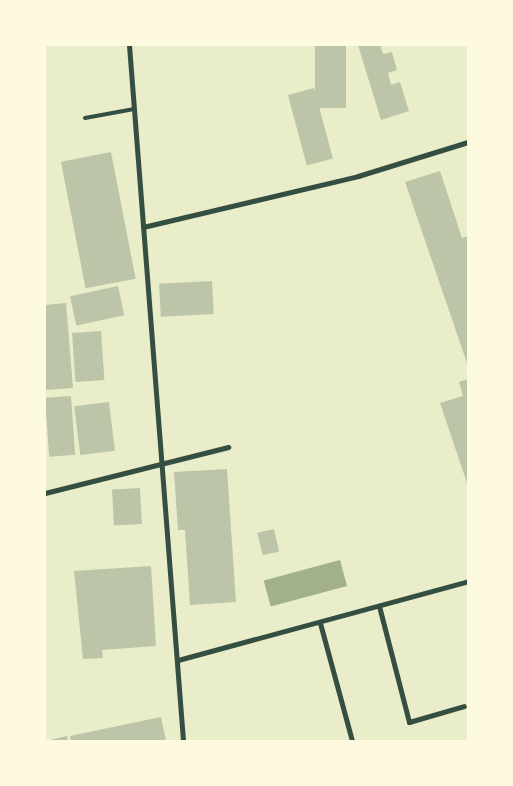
<!DOCTYPE html>
<html>
<head>
<meta charset="utf-8">
<style>
	body { margin:0 }
	#map { position:relative; width:513px; height:786px; overflow:hidden; background:#e9edc9; font-family:"Source Sans 3",sans-serif }
	div>[style] { position:absolute }
	[style*='--x'] { left:calc(var(--x)*1px); top:calc(var(--y)*1px); width:calc(var(--w)*1px); rotate:calc(var(--a)*1deg) }
	.water>* { inset:0; background:#a3b18a; transform-origin:0 0 }
	.building>* { inset:0; background:#bcc5a7; transform-origin:0 0 }
	.service>* { height:4px; margin:-2px; padding:0 2px; transform-origin:2px; border-radius:2px; background:#344e41 }
	.minor>* { height:5px; margin:-2.5px; padding:0 2.5px; transform-origin:2.5px; border-radius:2.5px; background:#344e41 }
	span { translate:-50% -50%; white-space:nowrap; text-align:center; line-height:1.15; -webkit-text-stroke:4.5px #fefae0; paint-order:stroke }
	.frame { position:absolute; inset:0; border:46px solid #fefae0; pointer-events:none }
</style>
</head>
<body>
<div id="map">
	<div class="water">
		<div style="left:340px;top:560px;width:27px;height:79px;rotate:75deg"></div>
	</div>
	<div class="building">
		<div style="left:315px;top:45px;width:31px;height:63px"></div>
		<div style="clip-path:polygon(358px 45px,380px 45px,383px 54px,392px 52px,397px 70px,388px 73px,391px 85px,400px 82px,409px 111px,381px 120px)"></div>
		<div style="left:314px;top:88px;width:73px;height:27px;rotate:75deg"></div>
		<div style="left:111px;top:152px;width:129px;height:51px;rotate:79deg"></div>
		<div style="clip-path:polygon(440px 171px,462px 238px,468px 236px,468px 366px,405px 182px)"></div>
		<div style="left:212px;top:281px;width:33px;height:53px;rotate:87deg"></div>
		<div style="left:118px;top:286px;width:30px;height:49px;rotate:78deg"></div>
		<div style="clip-path:polygon(66px 303px,73px 388px,45px 390px,45px 305px)"></div>
		<div style="left:101px;top:331px;width:49px;height:29px;rotate:86deg"></div>
		<div style="clip-path:polygon(468px 379px,468px 486px,440px 403px,463px 396px,459px 382px)"></div>
		<div style="left:71px;top:396px;width:59px;height:26px;rotate:86deg"></div>
		<div style="left:109px;top:402px;width:49px;height:35px;rotate:83deg"></div>
		<div style="clip-path:polygon(227px 469px,236px 602px,190px 605px,185px 530px,178px 530px,174px 472px)"></div>
		<div style="left:140px;top:488px;width:36px;height:28px;rotate:87deg"></div>
		<div style="left:274px;top:529px;width:23px;height:17px;rotate:77deg"></div>
		<div style="clip-path:polygon(151px 566px,156px 646px,102px 650px,103px 658px,83px 659px,74px 571px)"></div>
		<div style="clip-path:polygon(161px 717px,166px 741px,71px 741px,70px 736px)"></div>
		<div style="clip-path:polygon(67px 736px,68px 741px,50px 741px,50px 740px)"></div>
	</div>
	<div class="service">
		<div style="--x:85;--y:118;--w:50;--a:-10.4"></div>
	</div>
	<div class="minor">
		<div style="--x:129;--y:45;--w:698;--a:85.56"></div>
		<div style="--x:143;--y:227;--w:221;--a:-13.3"></div>
		<div style="--x:358;--y:176;--w:115;--a:-17.2"></div>
		<div style="--x:45;--y:493;--w:189;--a:-14.1"></div>
		<div style="--x:379;--y:606;--w:120;--a:75.5"></div>
		<div style="--x:409;--y:722;--w:57;--a:-16.2"></div>
		<div style="--x:320;--y:623;--w:122;--a:74.8"></div>
		<div style="--x:178;--y:660;--w:301;--a:-15.2"></div>
	</div>
	<div class="frame"></div>
</div>
</body>
</html>
